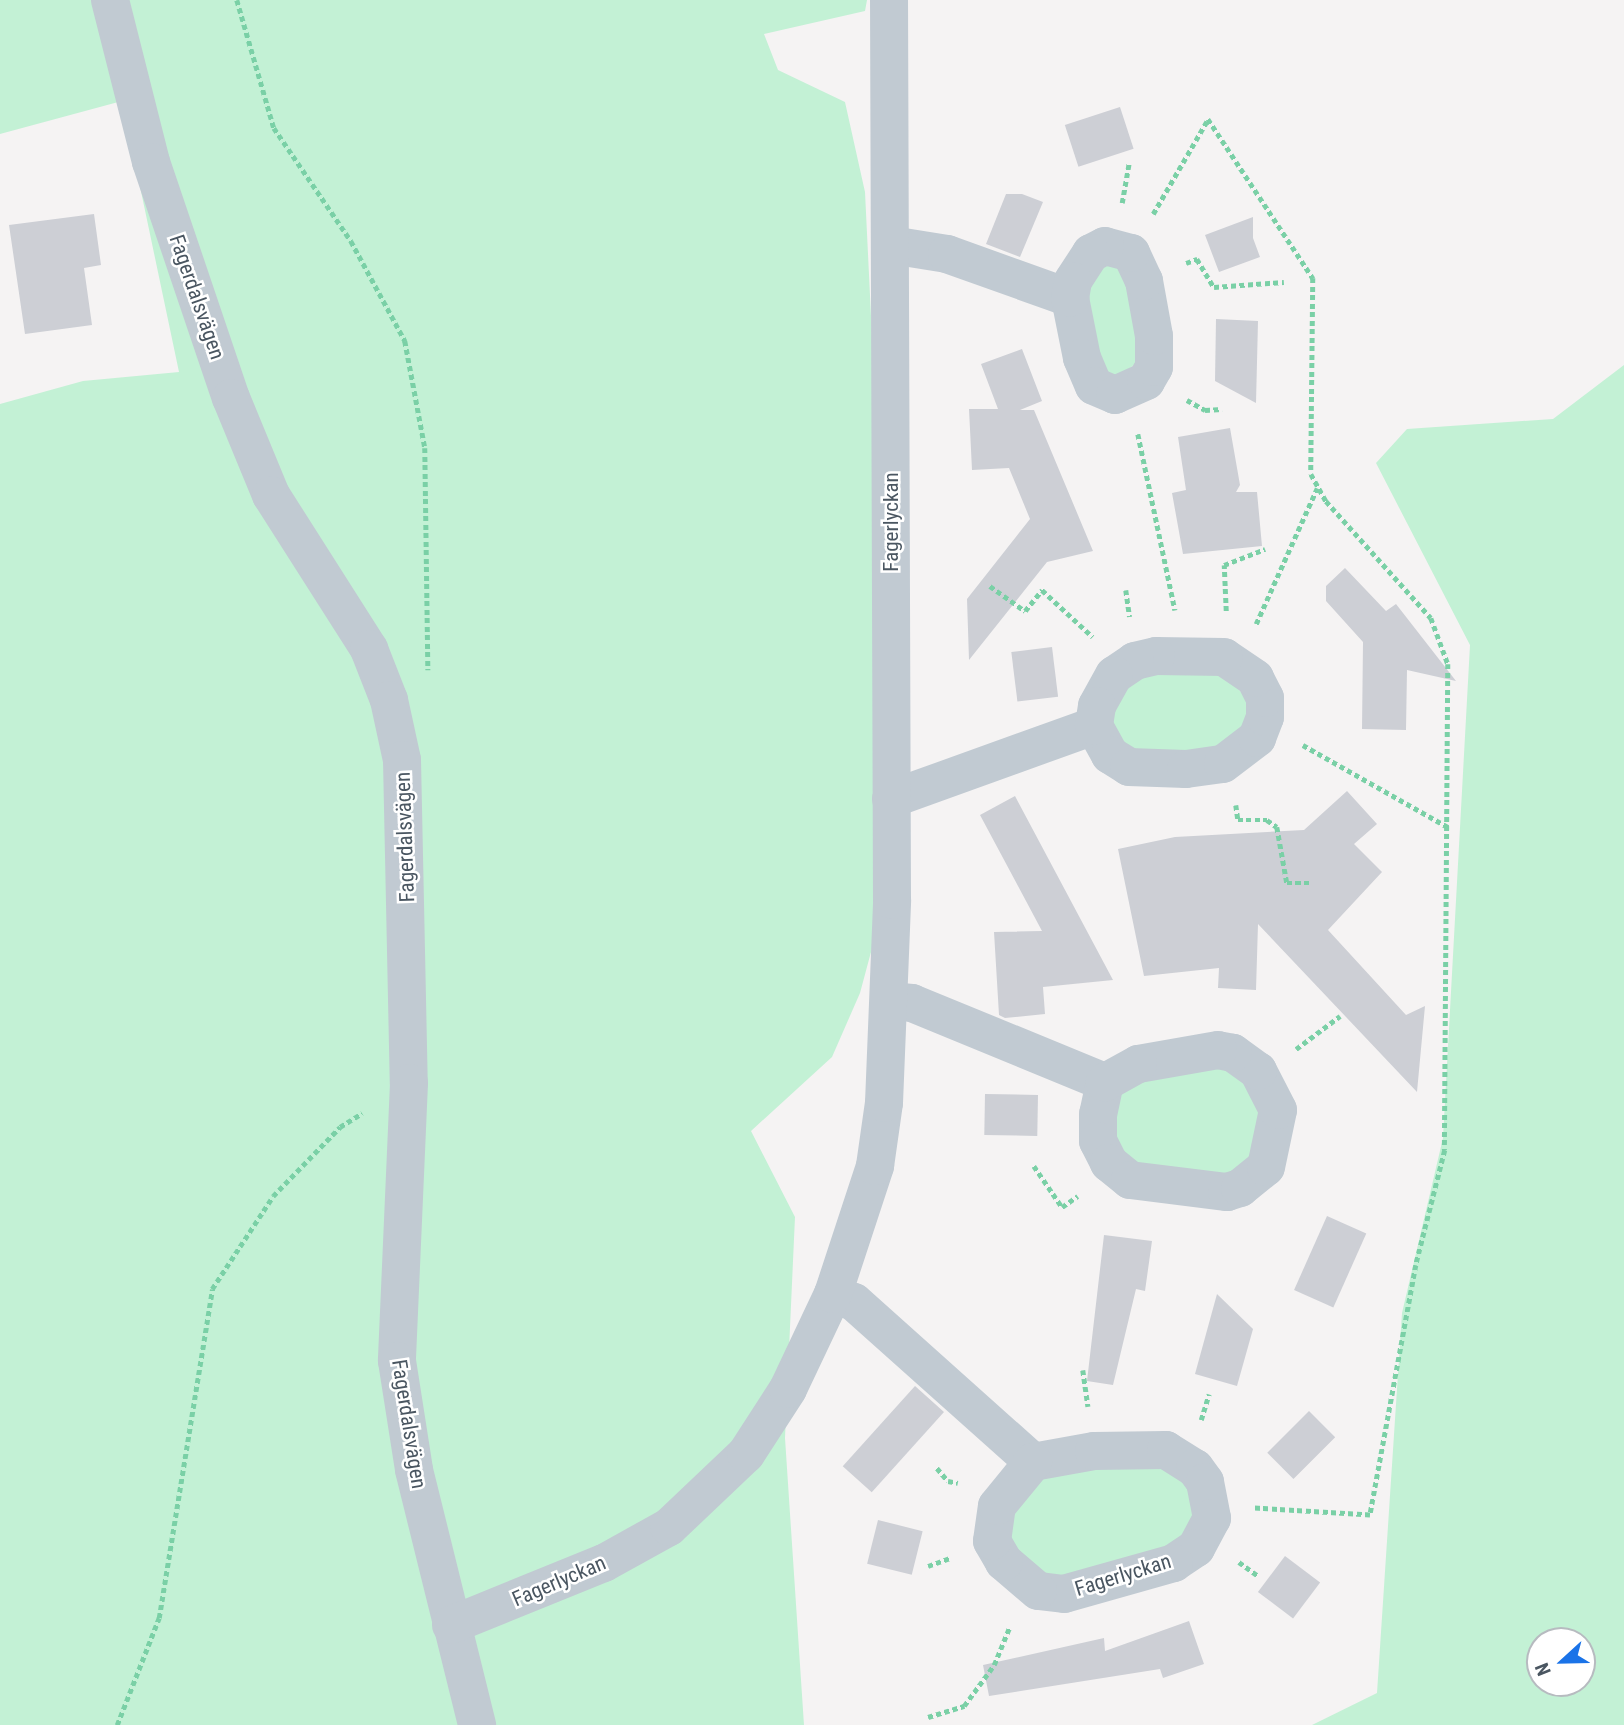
<!DOCTYPE html>
<html>
<head>
<meta charset="utf-8">
<style>
	body { margin:0 }
	#map { position:relative; width:1624px; height:1725px; overflow:hidden; background:#f5f3f3; font-family:"Roboto Condensed",sans-serif }
	div>[style] { position:absolute }
	[style*='--x'] { left:calc(var(--x)*1px); top:calc(var(--y)*1px); width:calc(var(--w)*1px); rotate:calc(var(--a)*1deg) }
	.green>* { inset:0; background:#c3f1d5 }
	.building>* { inset:0; background:#cdcfd5; transform-origin:0 0 }
	.path>* { height:4.5px; margin-top:-2.25px; transform-origin:0; background:repeating-linear-gradient(90deg,#7ad0a6 0 5px,transparent 0 8.5px) }
	.minor>* { height:38px; margin:-19px; padding:0 19px; transform-origin:19px; border-radius:19px; background:#c1cad2 }
	span { translate:-50% -50%; white-space:nowrap; text-align:center; line-height:1.15; -webkit-text-stroke:5px #fff; paint-order:stroke }
	.street-label { font-size:21px; color:#4a5661 }
	.north { position:absolute; left:1526px; top:1627px; width:70px; height:70px; box-sizing:border-box; background:#fff; border:2px solid #b7bbc0; border-radius:50%; rotate:248deg; font-size:19px; font-weight:700; line-height:28px; text-align:center; color:#4a5661 }
	.north::after { content:''; display:block; margin:auto; width:24px; height:32px; background:#1a73e8; clip-path:polygon(50% 0,100% 100%,50% 72%,0 100%) }
</style>
</head>
<body>
<div id="map">
	<div class="green">
		<div style="clip-path:polygon(0 0,867px 0,865px 11px,764px 34px,778px 70px,845px 102px,865px 192px,874px 378px,882px 911px,860px 993px,832px 1057px,751px 1131px,795px 1217px,785px 1438px,804px 1725px,0 1725px,0 404px,83px 381px,179px 372px,122px 101px,0 134px)"></div>
		<div style="clip-path:polygon(1118px 260px,1149px 352px,1109px 386px,1082px 291px,1088px 276px)"></div>
		<div style="clip-path:polygon(evenodd,1624px 365px,1624px 1725px,1312px 1725px,1377px 1693px,1402px 1313px,1443px 1138px,1470px 645px,1376px 463px,1407px 429px,1553px 419px,1624px 365px,1540px 1641px,1582px 1641px,1582px 1683px,1540px 1683px,1540px 1641px)"></div>
		<div style="clip-path:polygon(1135px 673px,1228px 675px,1251px 705px,1237px 745px,1141px 756px,1114px 735px,1111px 703px)"></div>
		<div style="clip-path:polygon(1214px 1057px,1266px 1095px,1250px 1170px,1190px 1183px,1117px 1155px,1114px 1092px)"></div>
		<div style="clip-path:polygon(1177px 1465px,1202px 1508px,1174px 1545px,1065px 1585px,1009px 1550px,1012px 1514px,1051px 1467px)"></div>
	</div>
	<div class="building">
		<div style="left:1120px;top:107px;width:44px;height:58px;rotate:72deg"></div>
		<div style="clip-path:polygon(1006px 194px,1022px 194px,1043px 202px,1020px 257px,986px 244px)"></div>
		<div style="clip-path:polygon(94px 214px,101px 265px,84px 268px,92px 325px,25px 334px,9px 225px)"></div>
		<div style="clip-path:polygon(1253px 217px,1253px 238px,1260px 257px,1219px 272px,1205px 235px)"></div>
		<div style="clip-path:polygon(1216px 319px,1258px 321px,1256px 403px,1215px 381px)"></div>
		<div style="clip-path:polygon(1022px 349px,1042px 401px,1020px 410px,1034px 410px,1093px 551px,1047px 562px,969px 660px,967px 599px,1030px 519px,1009px 468px,972px 470px,969px 409px,998px 409px,981px 364px)"></div>
		<div style="clip-path:polygon(1230px 428px,1240px 485px,1236px 492px,1257px 492px,1262px 546px,1183px 554px,1172px 493px,1186px 490px,1178px 437px)"></div>
		<div style="clip-path:polygon(1345px 568px,1386px 611px,1396px 604px,1456px 681px,1407px 670px,1406px 730px,1362px 729px,1363px 642px,1326px 601px,1326px 586px)"></div>
		<div style="left:1052px;top:647px;width:50px;height:41px;rotate:83deg"></div>
		<div style="clip-path:polygon(1347px 791px,1377px 824px,1354px 844px,1382px 872px,1328px 930px,1406px 1015px,1425px 1006px,1417px 1092px,1258px 924px,1256px 990px,1218px 988px,1219px 968px,1144px 976px,1118px 849px,1175px 837px,1304px 830px)"></div>
		<div style="clip-path:polygon(1015px 796px,1113px 980px,1043px 987px,1045px 1014px,1005px 1018px,999px 1015px,994px 932px,1042px 931px,980px 815px)"></div>
		<div style="left:985px;top:1094px;width:53px;height:41px;rotate:1deg"></div>
		<div style="left:1327px;top:1216px;width:43px;height:81px;rotate:24deg"></div>
		<div style="clip-path:polygon(1104px 1235px,1152px 1241px,1145px 1291px,1136px 1289px,1113px 1385px,1087px 1381px)"></div>
		<div style="clip-path:polygon(1217px 1294px,1253px 1329px,1237px 1386px,1195px 1374px)"></div>
		<div style="left:915px;top:1386px;width:39px;height:108px;rotate:42deg"></div>
		<div style="left:1309px;top:1411px;width:37px;height:59px;rotate:45deg"></div>
		<div style="left:878px;top:1520px;width:46px;height:45px;rotate:14deg"></div>
		<div style="left:1285px;top:1556px;width:44px;height:45px;rotate:37deg"></div>
		<div style="clip-path:polygon(1189px 1621px,1204px 1664px,1163px 1678px,1160px 1669px,989px 1696px,983px 1665px,1104px 1638px,1105px 1651px)"></div>
	</div>
	<div class="path">
		<div style="--x:237;--y:0;--w:133;--a:73.9"></div>
		<div style="--x:274;--y:128;--w:137;--a:55.7"></div>
		<div style="--x:351;--y:241;--w:114;--a:61.6"></div>
		<div style="--x:405;--y:341;--w:109;--a:79.4"></div>
		<div style="--x:425;--y:448;--w:222;--a:89.2"></div>
		<div style="--x:1122;--y:203;--w:41;--a:-80.1"></div>
		<div style="--x:1153;--y:214;--w:110;--a:-59.9"></div>
		<div style="--x:1208;--y:119;--w:191;--a:56.6"></div>
		<div style="--x:1313;--y:278;--w:196;--a:90.6"></div>
		<div style="--x:1311;--y:474;--w:31;--a:61"></div>
		<div style="--x:1326;--y:501;--w:157;--a:48.1"></div>
		<div style="--x:1431;--y:618;--w:49;--a:69.7"></div>
		<div style="--x:1448;--y:664;--w:486;--a:90.4"></div>
		<div style="--x:1445;--y:1150;--w:119;--a:104.2"></div>
		<div style="--x:1416;--y:1265;--w:254;--a:100.4"></div>
		<div style="--x:1370;--y:1515;--w:116;--a:-176.5"></div>
		<div style="--x:1186;--y:263;--w:12;--a:-20"></div>
		<div style="--x:1197;--y:259;--w:33;--a:59"></div>
		<div style="--x:1214;--y:287;--w:70;--a:-4.1"></div>
		<div style="--x:1187;--y:400;--w:21;--a:29"></div>
		<div style="--x:1205;--y:410;--w:17;--a:-3"></div>
		<div style="--x:1138;--y:434;--w:180;--a:78.1"></div>
		<div style="--x:990;--y:586;--w:43;--a:35.5"></div>
		<div style="--x:1025;--y:611;--w:27;--a:-51"></div>
		<div style="--x:1042;--y:590;--w:69;--a:42.7"></div>
		<div style="--x:1126;--y:590;--w:27;--a:82"></div>
		<div style="--x:1226;--y:611;--w:46;--a:-92.5"></div>
		<div style="--x:1224;--y:565;--w:44;--a:-21.3"></div>
		<div style="--x:1256;--y:624;--w:149;--a:-65.8"></div>
		<div style="--x:1303;--y:745;--w:167;--a:29.5"></div>
		<div style="--x:1236;--y:805;--w:15;--a:82"></div>
		<div style="--x:1238;--y:820;--w:29;--a:0"></div>
		<div style="--x:1267;--y:820;--w:12;--a:35"></div>
		<div style="--x:1277;--y:827;--w:57;--a:79.9"></div>
		<div style="--x:1287;--y:883;--w:24;--a:0"></div>
		<div style="--x:1296;--y:1049;--w:55;--a:-36.9"></div>
		<div style="--x:1034;--y:1166;--w:50;--a:55.7"></div>
		<div style="--x:1062;--y:1207;--w:19;--a:-35"></div>
		<div style="--x:1083;--y:1370;--w:37;--a:82"></div>
		<div style="--x:1201;--y:1420;--w:27;--a:-73"></div>
		<div style="--x:937;--y:1468;--w:17;--a:50"></div>
		<div style="--x:948;--y:1481;--w:10;--a:11"></div>
		<div style="--x:1239;--y:1562;--w:24;--a:36"></div>
		<div style="--x:928;--y:1566;--w:23;--a:-20"></div>
		<div style="--x:928;--y:1717;--w:38;--a:-17"></div>
		<div style="--x:964;--y:1706;--w:51;--a:-53.8"></div>
		<div style="--x:994;--y:1665;--w:42;--a:-67.7"></div>
		<div style="--x:117;--y:1725;--w:115;--a:-68.6"></div>
		<div style="--x:159;--y:1618;--w:333;--a:-80.8"></div>
		<div style="--x:212;--y:1289;--w:111;--a:-56.7"></div>
		<div style="--x:273;--y:1196;--w:96;--a:-45.8"></div>
		<div style="--x:340;--y:1127;--w:26;--a:-32"></div>
	</div>
	<div class="minor">
		<div style="--x:110;--y:0;--w:167;--a:75.8"></div>
		<div style="--x:151;--y:162;--w:249;--a:71.3"></div>
		<div style="--x:231;--y:398;--w:105;--a:67.6"></div>
		<div style="--x:271;--y:495;--w:183;--a:57.5"></div>
		<div style="--x:369;--y:649;--w:55;--a:68.6"></div>
		<div style="--x:389;--y:700;--w:61;--a:77.8"></div>
		<div style="--x:402;--y:760;--w:323;--a:88.8"></div>
		<div style="--x:409;--y:1083;--w:278;--a:92.5"></div>
		<div style="--x:397;--y:1361;--w:110;--a:81.1"></div>
		<div style="--x:414;--y:1470;--w:263;--a:76.1"></div>
		<div style="--x:891;--y:245;--w:57;--a:9.1"></div>
		<div style="--x:947;--y:254;--w:131;--a:19.7"></div>
		<div style="--x:1070;--y:298;--w:61;--a:78.7"></div>
		<div style="--x:1082;--y:358;--w:30;--a:67"></div>
		<div style="--x:1094;--y:386;--w:23;--a:23"></div>
		<div style="--x:1115;--y:395;--w:34;--a:-24"></div>
		<div style="--x:1146;--y:381;--w:16;--a:-60"></div>
		<div style="--x:1154;--y:367;--w:31;--a:-90"></div>
		<div style="--x:1154;--y:336;--w:56;--a:-100.3"></div>
		<div style="--x:1144;--y:281;--w:31;--a:-115"></div>
		<div style="--x:1131;--y:253;--w:27;--a:-165"></div>
		<div style="--x:1105;--y:246;--w:16;--a:153"></div>
		<div style="--x:1091;--y:253;--w:33;--a:123"></div>
		<div style="--x:1073;--y:281;--w:17;--a:100"></div>
		<div style="--x:891;--y:799;--w:216;--a:-19.8"></div>
		<div style="--x:1094;--y:726;--w:33;--a:61"></div>
		<div style="--x:1110;--y:755;--w:22;--a:32"></div>
		<div style="--x:1129;--y:767;--w:57;--a:2"></div>
		<div style="--x:1186;--y:769;--w:37;--a:-8"></div>
		<div style="--x:1223;--y:764;--w:43;--a:-37.4"></div>
		<div style="--x:1257;--y:738;--w:22;--a:-69"></div>
		<div style="--x:1265;--y:717;--w:19;--a:-90"></div>
		<div style="--x:1265;--y:698;--w:22;--a:-117"></div>
		<div style="--x:1255;--y:678;--w:37;--a:-146"></div>
		<div style="--x:1224;--y:657;--w:68;--a:-179.2"></div>
		<div style="--x:1156;--y:656;--w:22;--a:167"></div>
		<div style="--x:1135;--y:661;--w:25;--a:146"></div>
		<div style="--x:1114;--y:675;--w:35;--a:119"></div>
		<div style="--x:1097;--y:706;--w:20;--a:99"></div>
		<div style="--x:890;--y:1001;--w:22;--a:5"></div>
		<div style="--x:912;--y:1003;--w:209;--a:22.3"></div>
		<div style="--x:1105;--y:1082;--w:33;--a:102"></div>
		<div style="--x:1098;--y:1114;--w:27;--a:90"></div>
		<div style="--x:1098;--y:1141;--w:25;--a:63"></div>
		<div style="--x:1109;--y:1163;--w:27;--a:39"></div>
		<div style="--x:1130;--y:1180;--w:98;--a:7.1"></div>
		<div style="--x:1227;--y:1192;--w:14;--a:-17"></div>
		<div style="--x:1240;--y:1188;--w:33;--a:-39"></div>
		<div style="--x:1266;--y:1167;--w:58;--a:-78.1"></div>
		<div style="--x:1278;--y:1110;--w:44;--a:-117.1"></div>
		<div style="--x:1258;--y:1071;--w:31;--a:-144"></div>
		<div style="--x:1233;--y:1053;--w:15;--a:-169"></div>
		<div style="--x:1218;--y:1050;--w:81;--a:170.1"></div>
		<div style="--x:1138;--y:1064;--w:38;--a:151"></div>
		<div style="--x:833;--y:1294;--w:22;--a:21"></div>
		<div style="--x:854;--y:1302;--w:240;--a:41.8"></div>
		<div style="--x:1033;--y:1462;--w:62;--a:-10.2"></div>
		<div style="--x:1094;--y:1451;--w:72;--a:-0.8"></div>
		<div style="--x:1166;--y:1450;--w:34;--a:32"></div>
		<div style="--x:1195;--y:1468;--w:17;--a:54"></div>
		<div style="--x:1205;--y:1482;--w:37;--a:79"></div>
		<div style="--x:1212;--y:1518;--w:34;--a:118"></div>
		<div style="--x:1196;--y:1548;--w:27;--a:146"></div>
		<div style="--x:1174;--y:1563;--w:114;--a:164.3"></div>
		<div style="--x:1064;--y:1594;--w:26;--a:-173"></div>
		<div style="--x:1038;--y:1591;--w:45;--a:-139.5"></div>
		<div style="--x:1004;--y:1562;--w:24;--a:-120"></div>
		<div style="--x:992;--y:1541;--w:35;--a:-82"></div>
		<div style="--x:997;--y:1506;--w:57;--a:-50.7"></div>
		<div style="--x:451;--y:1625;--w:165;--a:-22.1"></div>
		<div style="--x:604;--y:1563;--w:74;--a:-29"></div>
		<div style="--x:669;--y:1527;--w:106;--a:-43.5"></div>
		<div style="--x:746;--y:1454;--w:77;--a:-57.1"></div>
		<div style="--x:788;--y:1389;--w:105;--a:-64.7"></div>
		<div style="--x:833;--y:1294;--w:135;--a:-71.8"></div>
		<div style="--x:875;--y:1166;--w:64;--a:-81.9"></div>
		<div style="--x:884;--y:1103;--w:203;--a:-87.7"></div>
		<div style="--x:892;--y:900;--w:900;--a:-90.19"></div>
	</div>
	<div class="street-label">
		<span style="left:197px;top:297px;rotate:71deg">Fagerdalsvägen</span>
		<span style="left:891px;top:522px;rotate:-90deg">Fagerlyckan</span>
		<span style="left:405px;top:837px;rotate:-92deg">Fagerdalsvägen</span>
		<span style="left:409px;top:1424px;rotate:81deg">Fagerdalsvägen</span>
		<span style="left:1123px;top:1575px;rotate:-17deg">Fagerlyckan</span>
		<span style="left:559px;top:1581px;rotate:-23deg">Fagerlyckan</span>
	</div>
	<div class="north">N</div>
</div>
</body>
</html>
